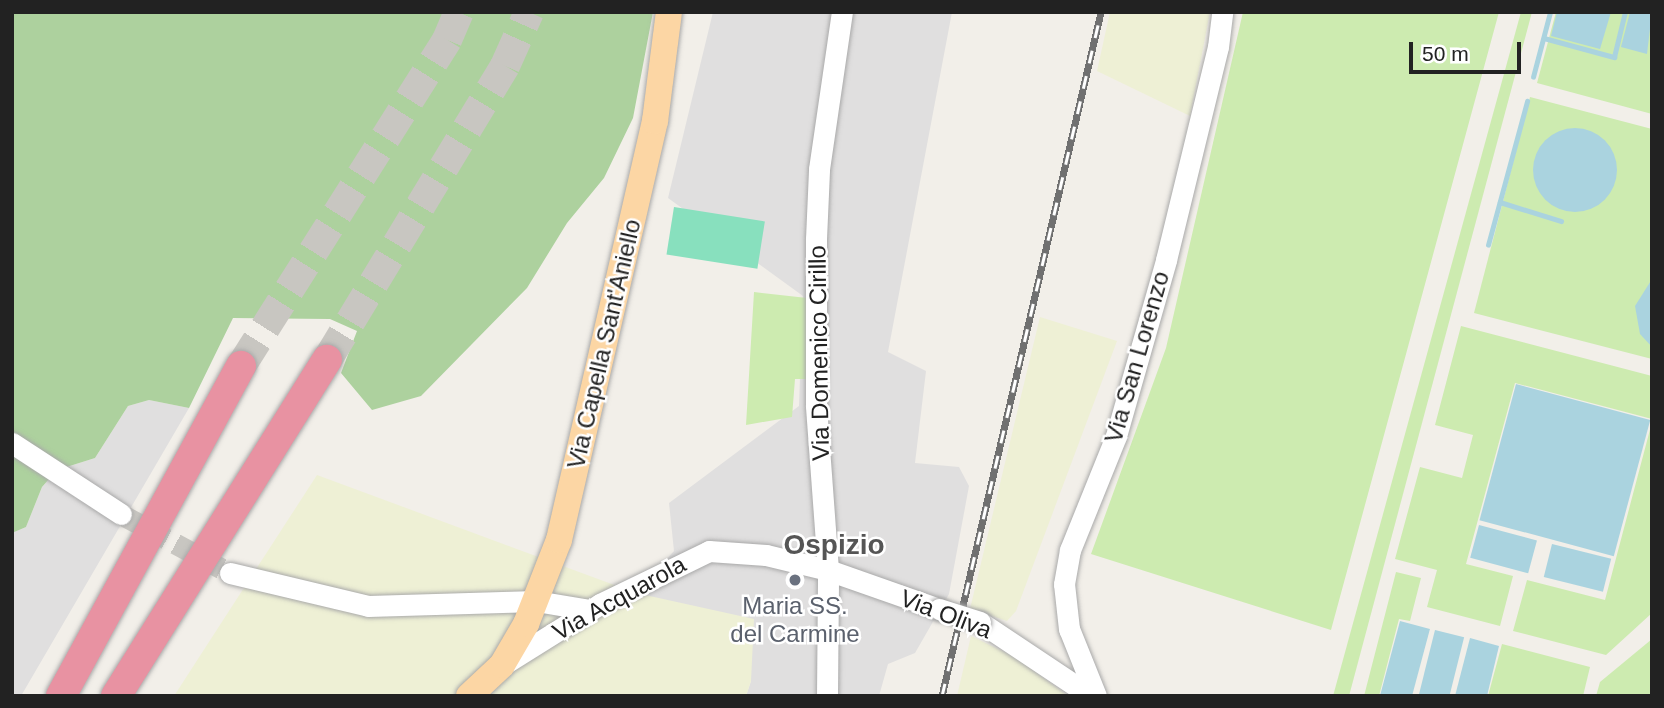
<!DOCTYPE html>
<html>
<head>
<meta charset="utf-8">
<style>
	body { margin:0 }
	#map { position:relative; width:1664px; height:708px; overflow:hidden; background:#f2efe9; font-family:Helvetica,sans-serif }
	div>[style] { position:absolute }
	[style*='--x'] { left:calc(var(--x)*1px); top:calc(var(--y)*1px); width:calc(var(--w)*1px); rotate:calc(var(--a)*1deg) }
	.residential>* { inset:0; background:#e0dfdf }
	.farmland>* { inset:0; background:#eef0d5 }
	.grass>* { inset:0; background:#cdebb0 }
	.forest>* { inset:0; background:#add19e }
	.pitch>* { inset:0; background:#88e0be; transform-origin:0 0 }
	.water>* { inset:0; background:#aad3df; transform-origin:0 0 }
	.round { border-radius:50% }
	.stream>* { height:4.5px; margin:-2.25px; padding:0 2.25px; transform-origin:2.25px; border-radius:2.25px; background:#aad3df }
	.minor-tunnel>* { height:21px; margin-top:-10.5px; transform-origin:0; background:repeating-linear-gradient(90deg,#c8c6c1 0 21px,transparent 0 31px) }
	.highway-tunnel>* { height:30px; margin-top:-15px; transform-origin:0; background:repeating-linear-gradient(90deg,#c8c6c1 0 30px,transparent 0 45px) }
	.roads { filter:drop-shadow(0 0 2px #a9a9a9) drop-shadow(0 0 2px #a9a9a9) }
	.minor>* { height:21px; margin:-10.5px; padding:0 10.5px; transform-origin:10.5px; border-radius:10.5px; background:#fff }
	.major>* { height:26px; margin:-13px; padding:0 13px; transform-origin:13px; border-radius:13px; background:#fcd6a4 }
	.highway>* { height:30px; margin:-15px; padding:0 15px; transform-origin:15px; border-radius:15px; background:#e892a2 }
	.rail>* { height:7px; margin-top:-3.5px; transform-origin:0; background:repeating-linear-gradient(90deg,#fff 0 13px,#707070 0 26px); box-sizing:border-box; border-block:2px solid #707070 }
	.bridges { filter:drop-shadow(0 0 2px #a9a9a9) drop-shadow(0 0 2px #a9a9a9) }
	.minor-bridge>* { height:21px; margin:-10.5px; padding:0 10.5px; transform-origin:10.5px; border-radius:10.5px; background:#fff }
	.dots>* { width:19px; height:19px; translate:-50% -50%; box-sizing:border-box; border:4px solid #fff; border-radius:50% }
	span { translate:-50% -50%; white-space:nowrap; text-align:center; line-height:1.15; -webkit-text-stroke:5px #fff; paint-order:stroke }
	.street-label { font-size:24px; color:#222 }
	.worship-label { font-size:24px; color:#5b616d }
	.quarter-label { font-size:28px; color:#555; font-weight:700 }
	.frame { position:absolute; inset:0; border:14px solid #222; pointer-events:none }
	.scale { position:absolute; left:1409px; top:42px; width:112px; height:32px; box-sizing:border-box; border:4px solid #222; border-top:0; padding-left:9px; font-size:21px; line-height:24px; white-space:nowrap; color:#222; -webkit-text-stroke:5px #fff; paint-order:stroke }
</style>
</head>
<body>
<div id="map">
	<div class="residential">
		<div style="clip-path:polygon(713px 12px,952px 12px,888px 352px,926px 371px,915px 463px,959px 467px,969px 486px,949px 594px,915px 653px,888px 664px,879px 696px,746px 696px,751px 681px,636px 593px,674px 551px,669px 503px,799px 406px,803px 296px,668px 198px)"></div>
		<div style="clip-path:polygon(149px 400px,189px 408px,21px 696px,12px 696px,12px 533px,26px 527px,42px 487px,57px 470px,95px 458px,128px 406px)"></div>
	</div>
	<div class="farmland">
		<div style="clip-path:polygon(1110px 12px,1210px 12px,1190px 116px,1097px 71px)"></div>
		<div style="clip-path:polygon(1040px 317px,1117px 341px,1016px 611px,1007px 621px,970px 609px)"></div>
		<div style="clip-path:polygon(317px 475px,636px 593px,754px 619px,751px 681px,746px 696px,174px 696px)"></div>
		<div style="clip-path:polygon(971px 636px,1015px 657px,1068px 696px,957px 696px)"></div>
	</div>
	<div class="grass">
		<div style="clip-path:polygon(1243px 12px,1499px 12px,1331px 630px,1091px 554px,1166px 348px)"></div>
		<div style="clip-path:polygon(1521px 12px,1532px 12px,1349px 696px,1333px 696px)"></div>
		<div style="clip-path:polygon(1556px 12px,1652px 12px,1652px 114px,1537px 83px)"></div>
		<div style="clip-path:polygon(1530px 97px,1652px 129px,1652px 359px,1474px 313px)"></div>
		<div style="clip-path:polygon(754px 292px,807px 298px,810px 379px,795px 379px,792px 417px,746px 425px)"></div>
		<div style="clip-path:polygon(1461px 326px,1652px 376px,1652px 419px,1515px 383px,1466px 564px,1513px 576px,1500px 626px,1427px 607px,1437px 570px,1395px 559px,1420px 467px,1462px 478px,1473px 435px,1435px 425px)"></div>
		<div style="clip-path:polygon(1652px 422px,1652px 613px,1606px 655px,1513px 631px,1527px 580px,1605px 600px)"></div>
		<div style="clip-path:polygon(1396px 572px,1421px 578px,1410px 621px,1399px 619px,1379px 696px,1364px 696px)"></div>
		<div style="clip-path:polygon(1652px 639px,1652px 696px,1596px 696px,1600px 682px)"></div>
		<div style="clip-path:polygon(1502px 644px,1590px 667px,1583px 696px,1488px 696px)"></div>
	</div>
	<div class="forest">
		<div style="clip-path:polygon(12px 12px,653px 12px,633px 118px,604px 178px,567px 223px,527px 288px,421px 396px,372px 410px,341px 373px,357px 331px,330px 319px,233px 318px,189px 408px,149px 400px,128px 406px,95px 458px,57px 470px,42px 487px,26px 527px,12px 533px)"></div>
	</div>
	<div class="pitch">
		<div style="left:674px;top:207px;width:92px;height:48px;rotate:9deg"></div>
	</div>
	<div class="water">
		<div style="clip-path:polygon(1557px 12px,1611px 12px,1600px 49px,1551px 36px)"></div>
		<div style="clip-path:polygon(1630px 12px,1652px 12px,1647px 54px,1621px 47px)"></div>
		<div class="round" style="left:1533px;top:128px;width:84px;height:84px"></div>
		<div style="clip-path:polygon(1652px 279px,1652px 347px,1640px 334px,1635px 306px)"></div>
		<div style="left:1516px;top:384px;width:139px;height:141px;rotate:15deg"></div>
		<div style="left:1479px;top:525px;width:60px;height:34px;rotate:15deg"></div>
		<div style="left:1552px;top:544px;width:61px;height:34px;rotate:14deg"></div>
		<div style="left:1400px;top:621px;width:31px;height:77px;rotate:15deg"></div>
		<div style="left:1435px;top:630px;width:30px;height:68px;rotate:14deg"></div>
		<div style="clip-path:polygon(1470px 638px,1499px 646px,1487px 696px,1455px 696px)"></div>
	</div>
	<div class="stream">
		<div style="--x:1544;--y:38;--w:73;--a:15.2"></div>
		<div style="--x:1614;--y:57;--w:46;--a:-76.3"></div>
		<div style="--x:1533;--y:77;--w:67;--a:-75.3"></div>
		<div style="--x:1500;--y:202;--w:64;--a:17.3"></div>
		<div style="--x:1488;--y:245;--w:149;--a:-74.8"></div>
	</div>
	<div class="minor-tunnel">
		<div style="--x:121;--y:514;--w:124;--a:28.4"></div>
	</div>
	<div class="highway-tunnel">
		<div style="--x:327;--y:360;--w:344;--a:-58.8"></div>
		<div style="--x:505;--y:66;--w:59;--a:-66"></div>
		<div style="--x:241;--y:366;--w:386;--a:-57.7"></div>
		<div style="--x:447;--y:40;--w:30;--a:-67"></div>
	</div>
	<div class="roads">
		<div class="minor">
			<div style="--x:12;--y:443;--w:130;--a:33.1"></div>
			<div style="--x:230;--y:573;--w:142;--a:13.4"></div>
			<div style="--x:368;--y:606;--w:168;--a:-1.7"></div>
			<div style="--x:536;--y:601;--w:55;--a:9.5"></div>
			<div style="--x:980;--y:622;--w:133;--a:33.7"></div>
			<div style="--x:504;--y:664;--w:113;--a:-32"></div>
			<div style="--x:600;--y:604;--w:121;--a:-25.9"></div>
			<div style="--x:709;--y:551;--w:57;--a:4"></div>
			<div style="--x:766;--y:555;--w:64;--a:13.6"></div>
			<div style="--x:828;--y:570;--w:118;--a:19.4"></div>
			<div style="--x:827;--y:696;--w:126;--a:-89.5"></div>
			<div style="--x:828;--y:570;--w:165;--a:-94.2"></div>
			<div style="--x:816;--y:405;--w:166;--a:-90"></div>
			<div style="--x:816;--y:239;--w:70;--a:-87.5"></div>
			<div style="--x:819;--y:169;--w:159;--a:-81.7"></div>
			<div style="--x:1096;--y:696;--w:72;--a:-111.9"></div>
			<div style="--x:1069;--y:629;--w:45;--a:-96.3"></div>
			<div style="--x:1064;--y:584;--w:35;--a:-80"></div>
			<div style="--x:1070;--y:550;--w:123;--a:-68"></div>
			<div style="--x:1116;--y:436;--w:183;--a:-74.1"></div>
			<div style="--x:1166;--y:260;--w:219;--a:-76.3"></div>
			<div style="--x:1218;--y:47;--w:35;--a:-83"></div>
		</div>
		<div class="major">
			<div style="--x:469;--y:696;--w:45;--a:-43.2"></div>
			<div style="--x:502;--y:665;--w:48;--a:-59.7"></div>
			<div style="--x:526;--y:624;--w:90;--a:-68.6"></div>
			<div style="--x:559;--y:540;--w:430;--a:-77.1"></div>
			<div style="--x:655;--y:121;--w:110;--a:-82.7"></div>
		</div>
		<div class="highway">
			<div style="--x:61;--y:696;--w:376;--a:-61.4"></div>
			<div style="--x:116;--y:696;--w:397;--a:-57.9"></div>
		</div>
	</div>
	<div class="rail">
		<div style="--x:942;--y:696;--w:702;--a:-76.91"></div>
	</div>
	<div class="bridges">
		<div class="minor-bridge">
			<div style="--x:939;--y:609;--w:43;--a:17.6"></div>
		</div>
	</div>
	<div class="dots">
		<div style="left:795px;top:580px;background:#6b7280"></div>
	</div>
	<div class="street-label">
		<span style="left:604px;top:344px;rotate:-77deg">Via Capella Sant'Aniello</span>
		<span style="left:819px;top:353px;rotate:-91deg">Via Domenico Cirillo</span>
		<span style="left:1137px;top:357px;rotate:-74deg">Via San Lorenzo</span>
		<span style="left:619px;top:598px;rotate:-29deg">Via Acquarola</span>
		<span style="left:946px;top:614px;rotate:21deg">Via Oliva</span>
	</div>
	<div class="worship-label">
		<span style="left:795px;top:620px">Maria SS.<br>del Carmine</span>
	</div>
	<div class="quarter-label">
		<span style="left:834px;top:545px">Ospizio</span>
	</div>
	<div class="frame"></div>
	<div class="scale">50 m</div>
</div>
</body>
</html>
